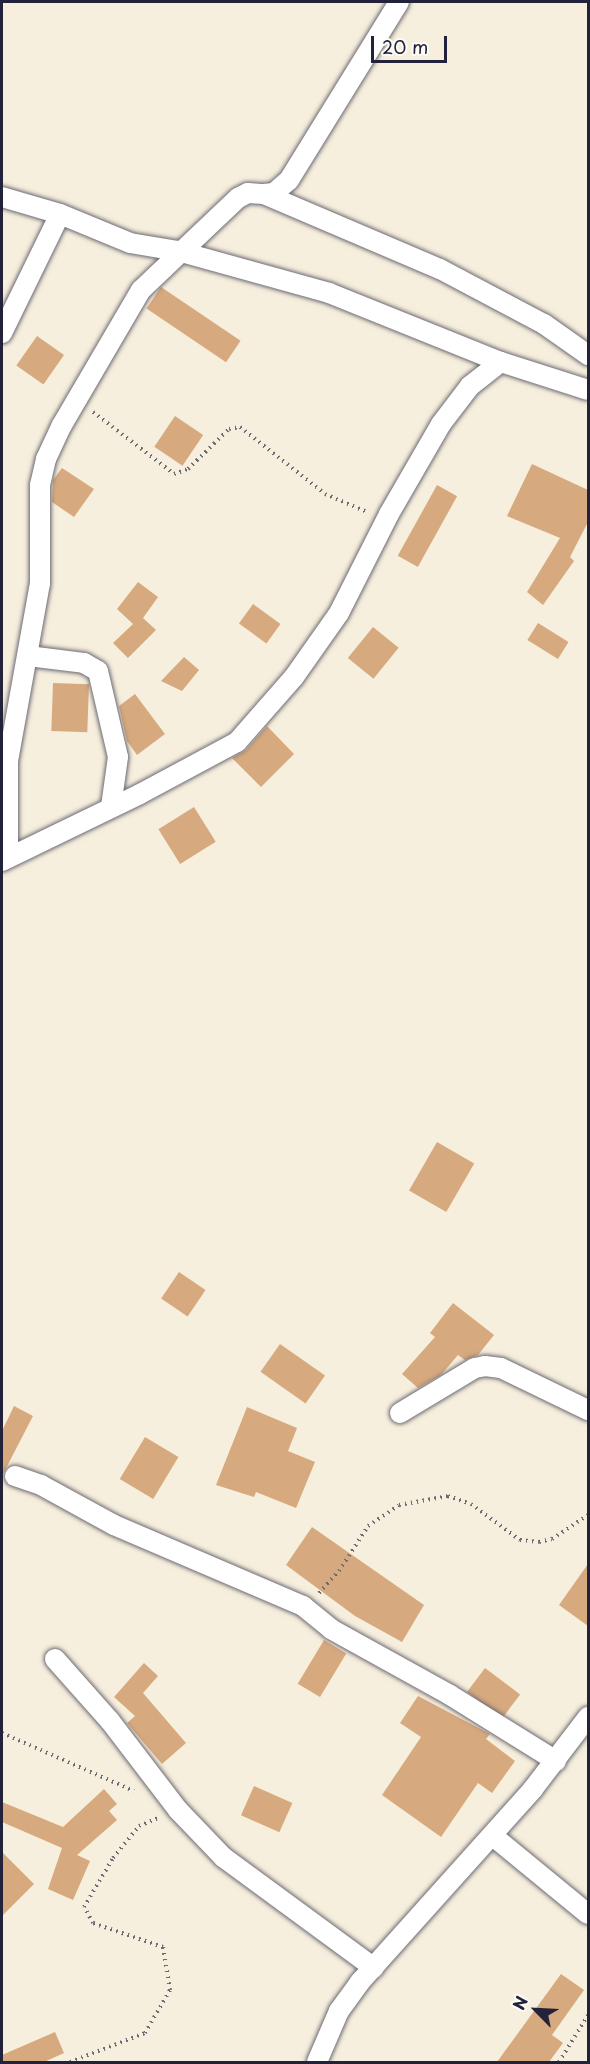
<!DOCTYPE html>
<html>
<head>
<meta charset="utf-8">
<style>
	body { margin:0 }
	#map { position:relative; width:590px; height:2064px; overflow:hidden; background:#f7efdd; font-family:"Playpen Sans",sans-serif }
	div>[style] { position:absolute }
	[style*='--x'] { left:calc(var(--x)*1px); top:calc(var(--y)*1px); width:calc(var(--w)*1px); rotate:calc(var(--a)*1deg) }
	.building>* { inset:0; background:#d7a97e; transform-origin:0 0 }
	.path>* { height:4px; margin-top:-2px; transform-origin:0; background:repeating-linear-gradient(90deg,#6d6a74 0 1.5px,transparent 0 6px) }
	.roads { filter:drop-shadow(0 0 2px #6d6a74) drop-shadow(0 0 2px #6d6a74) }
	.street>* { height:20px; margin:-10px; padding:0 10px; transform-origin:10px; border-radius:10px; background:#fff }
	span { translate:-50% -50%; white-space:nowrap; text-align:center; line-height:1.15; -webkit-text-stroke:6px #fdfcf7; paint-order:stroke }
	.frame { position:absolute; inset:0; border:3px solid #22223b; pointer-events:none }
	.north { position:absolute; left:506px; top:1980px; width:60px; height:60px; -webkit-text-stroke:4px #fdfcf7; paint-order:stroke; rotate:294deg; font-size:16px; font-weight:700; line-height:24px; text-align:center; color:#22223b }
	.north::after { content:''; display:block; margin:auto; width:21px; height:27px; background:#22223b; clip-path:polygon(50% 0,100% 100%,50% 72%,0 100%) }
	.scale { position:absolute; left:371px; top:36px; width:76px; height:27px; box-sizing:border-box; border:3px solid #22223b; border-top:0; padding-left:8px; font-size:18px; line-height:21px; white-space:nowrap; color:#22223b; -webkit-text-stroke:4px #fdfcf7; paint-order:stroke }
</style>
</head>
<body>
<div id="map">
	<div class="building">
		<div style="left:161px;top:287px;width:96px;height:26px;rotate:34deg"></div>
		<div style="left:37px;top:336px;width:33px;height:36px;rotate:35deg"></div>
		<div style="left:175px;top:416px;width:34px;height:37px;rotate:34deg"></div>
		<div style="clip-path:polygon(532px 464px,588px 490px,588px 522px,570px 557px,574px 561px,543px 605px,527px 592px,560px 538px,507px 516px)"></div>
		<div style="clip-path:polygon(62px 468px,94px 489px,74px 517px,52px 502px,53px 480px)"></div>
		<div style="left:437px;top:485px;width:23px;height:81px;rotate:29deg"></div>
		<div style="clip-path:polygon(138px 582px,158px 597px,143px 618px,156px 630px,128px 658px,113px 643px,133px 624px,117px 609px)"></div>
		<div style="left:253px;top:604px;width:34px;height:24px;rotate:36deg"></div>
		<div style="left:538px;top:623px;width:36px;height:20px;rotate:32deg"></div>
		<div style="left:373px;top:627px;width:33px;height:40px;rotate:39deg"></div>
		<div style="clip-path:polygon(184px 657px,199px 670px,182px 691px,161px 681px)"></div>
		<div style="left:53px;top:683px;width:36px;height:48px;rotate:2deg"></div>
		<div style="clip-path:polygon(135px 694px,165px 734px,137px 755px,127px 741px,119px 706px)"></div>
		<div style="clip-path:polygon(267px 726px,294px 754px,261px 787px,232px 758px,246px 750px)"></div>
		<div style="left:194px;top:807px;width:41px;height:42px;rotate:58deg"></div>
		<div style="left:437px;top:1142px;width:43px;height:56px;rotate:30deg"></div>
		<div style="left:179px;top:1272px;width:32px;height:32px;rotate:34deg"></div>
		<div style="clip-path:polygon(453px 1303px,494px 1335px,478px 1355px,465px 1360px,458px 1355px,441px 1375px,418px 1388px,402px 1374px,435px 1337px,430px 1333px)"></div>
		<div style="left:280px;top:1344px;width:55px;height:34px;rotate:35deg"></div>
		<div style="clip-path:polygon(14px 1406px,33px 1416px,2px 1476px,2px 1431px)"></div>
		<div style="clip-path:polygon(247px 1407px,297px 1428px,288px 1451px,315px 1462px,296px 1508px,256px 1492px,254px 1497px,216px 1485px)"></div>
		<div style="left:145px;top:1437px;width:39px;height:49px;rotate:31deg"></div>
		<div style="clip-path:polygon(312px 1527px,424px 1605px,402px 1642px,355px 1616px,286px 1565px)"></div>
		<div style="clip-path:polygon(588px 1564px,588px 1626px,559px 1605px)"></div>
		<div style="left:324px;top:1640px;width:26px;height:51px;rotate:31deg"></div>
		<div style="clip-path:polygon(144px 1663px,158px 1676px,143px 1693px,186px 1743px,162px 1764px,127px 1723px,135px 1716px,114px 1697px)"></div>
		<div style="left:485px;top:1668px;width:44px;height:30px;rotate:37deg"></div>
		<div style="clip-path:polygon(418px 1696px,490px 1734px,486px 1739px,515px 1761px,492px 1793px,478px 1783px,441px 1837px,382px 1795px,421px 1737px,400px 1723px)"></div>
		<div style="left:254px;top:1786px;width:42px;height:32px;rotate:24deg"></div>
		<div style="clip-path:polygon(104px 1789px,117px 1804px,109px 1811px,117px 1820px,77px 1855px,90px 1861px,73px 1900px,48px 1889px,62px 1848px,2px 1822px,2px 1802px,63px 1827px)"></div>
		<div style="clip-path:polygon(2px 1852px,34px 1884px,2px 1916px)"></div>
		<div style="clip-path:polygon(561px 1974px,584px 1990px,552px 2035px,563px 2043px,549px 2062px,497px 2062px)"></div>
		<div style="clip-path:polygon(55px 2032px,64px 2053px,44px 2062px,2px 2062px,2px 2055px)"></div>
	</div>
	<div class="path">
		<div style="--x:93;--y:412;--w:102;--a:37.4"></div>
		<div style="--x:174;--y:474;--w:15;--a:-20"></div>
		<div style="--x:188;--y:469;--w:57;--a:-44.3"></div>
		<div style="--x:229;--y:429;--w:11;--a:-10"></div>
		<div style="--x:240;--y:427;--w:108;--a:38.2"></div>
		<div style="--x:325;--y:494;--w:46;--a:23.2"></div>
		<div style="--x:319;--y:1593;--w:30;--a:-48"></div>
		<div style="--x:339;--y:1571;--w:54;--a:-57.2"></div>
		<div style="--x:368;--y:1526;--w:37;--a:-34"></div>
		<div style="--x:399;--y:1505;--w:50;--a:-10.4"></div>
		<div style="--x:448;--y:1496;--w:24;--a:19"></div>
		<div style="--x:471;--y:1504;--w:61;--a:36.3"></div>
		<div style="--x:520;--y:1540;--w:19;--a:6"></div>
		<div style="--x:539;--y:1542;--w:13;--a:-13"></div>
		<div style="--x:552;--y:1539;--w:43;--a:-33.7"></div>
		<div style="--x:2;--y:1733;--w:144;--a:23.7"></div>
		<div style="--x:70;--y:2062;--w:80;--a:-21.1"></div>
		<div style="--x:145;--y:2033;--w:50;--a:-59.8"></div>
		<div style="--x:170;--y:1990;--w:44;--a:-99.2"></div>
		<div style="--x:163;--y:1947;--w:74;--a:-161.1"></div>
		<div style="--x:93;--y:1923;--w:18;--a:-119"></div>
		<div style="--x:84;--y:1907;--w:57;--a:-59.4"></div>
		<div style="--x:113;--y:1858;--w:41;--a:-50.9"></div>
		<div style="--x:139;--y:1826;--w:21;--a:-23"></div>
		<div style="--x:559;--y:2062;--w:55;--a:-58.3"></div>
	</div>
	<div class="roads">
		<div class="street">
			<div style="--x:264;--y:194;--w:10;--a:-6"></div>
			<div style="--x:274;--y:193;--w:20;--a:-41"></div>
			<div style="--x:289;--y:180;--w:209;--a:-58.3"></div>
			<div style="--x:2;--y:197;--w:60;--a:16.3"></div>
			<div style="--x:60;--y:214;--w:76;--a:22.5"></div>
			<div style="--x:130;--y:243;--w:49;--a:9.5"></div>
			<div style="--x:178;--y:251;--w:157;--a:15.5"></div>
			<div style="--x:329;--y:293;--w:185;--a:21.9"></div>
			<div style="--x:501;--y:362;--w:91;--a:17.8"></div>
			<div style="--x:2;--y:333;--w:132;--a:-64"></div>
			<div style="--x:28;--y:656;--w:56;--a:7.1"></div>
			<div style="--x:84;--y:663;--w:16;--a:30"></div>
			<div style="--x:98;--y:671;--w:88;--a:76.9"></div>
			<div style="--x:118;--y:757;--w:50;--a:98"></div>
			<div style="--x:8;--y:857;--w:96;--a:-90"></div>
			<div style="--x:8;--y:761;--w:181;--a:-79.8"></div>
			<div style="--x:40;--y:583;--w:98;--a:-90"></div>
			<div style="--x:40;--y:485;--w:27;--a:-77"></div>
			<div style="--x:46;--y:459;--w:38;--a:-65"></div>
			<div style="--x:62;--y:425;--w:156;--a:-59.7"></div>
			<div style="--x:141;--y:290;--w:134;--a:-43.5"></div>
			<div style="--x:238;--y:198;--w:11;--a:-27"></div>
			<div style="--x:248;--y:193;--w:16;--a:4"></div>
			<div style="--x:264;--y:194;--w:191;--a:23.1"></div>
			<div style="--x:440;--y:269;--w:118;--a:27.9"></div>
			<div style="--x:544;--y:324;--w:54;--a:35.2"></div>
			<div style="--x:2;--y:861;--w:153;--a:-25.9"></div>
			<div style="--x:140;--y:794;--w:110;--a:-28.2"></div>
			<div style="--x:237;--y:742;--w:86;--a:-48.8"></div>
			<div style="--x:294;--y:677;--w:78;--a:-54.9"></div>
			<div style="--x:339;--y:613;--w:111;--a:-63.2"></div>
			<div style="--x:389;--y:514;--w:104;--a:-60"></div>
			<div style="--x:441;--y:424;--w:48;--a:-52.7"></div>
			<div style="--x:470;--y:386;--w:39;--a:-38"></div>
			<div style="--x:400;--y:1413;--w:87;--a:-31"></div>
			<div style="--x:475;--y:1368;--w:10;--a:-11"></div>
			<div style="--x:485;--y:1366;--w:16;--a:7"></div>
			<div style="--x:501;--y:1368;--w:97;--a:25.8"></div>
			<div style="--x:15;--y:1476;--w:28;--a:19"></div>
			<div style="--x:41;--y:1485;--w:83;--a:28.7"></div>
			<div style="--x:114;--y:1525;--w:206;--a:23.2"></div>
			<div style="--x:303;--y:1606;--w:36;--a:39"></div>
			<div style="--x:331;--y:1629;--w:136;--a:29"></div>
			<div style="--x:450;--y:1695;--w:125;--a:31.9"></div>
			<div style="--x:55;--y:1659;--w:83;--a:48.4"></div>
			<div style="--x:110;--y:1721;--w:112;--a:52.6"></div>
			<div style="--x:178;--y:1810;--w:65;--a:46.2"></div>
			<div style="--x:223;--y:1857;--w:187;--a:36.3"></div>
			<div style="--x:493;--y:1836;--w:123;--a:39.4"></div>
			<div style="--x:317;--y:2062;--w:56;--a:-66.7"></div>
			<div style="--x:339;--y:2011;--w:36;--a:-54"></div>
			<div style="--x:360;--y:1982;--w:259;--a:-48.1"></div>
			<div style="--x:533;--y:1789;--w:91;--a:-52.6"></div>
		</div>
	</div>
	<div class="frame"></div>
	<div class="north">N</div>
	<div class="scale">20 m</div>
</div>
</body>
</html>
